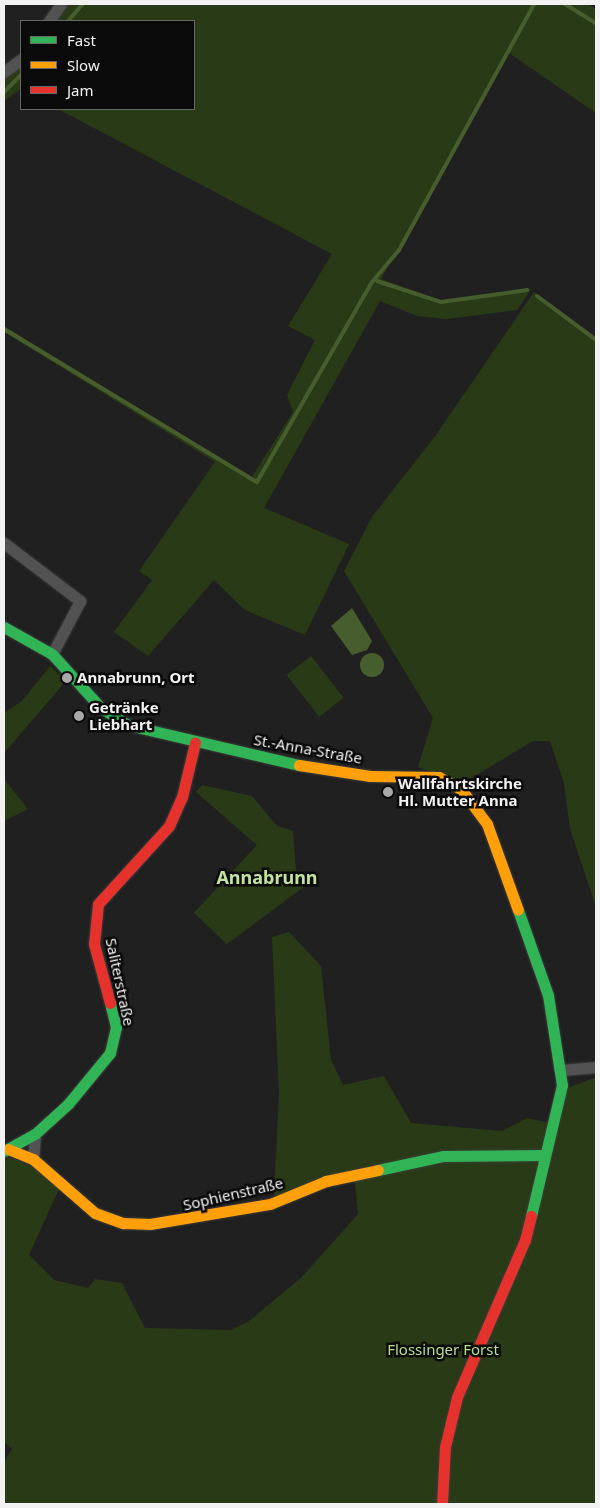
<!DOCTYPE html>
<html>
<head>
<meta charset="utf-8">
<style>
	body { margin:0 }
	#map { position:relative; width:600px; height:1508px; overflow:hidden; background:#212021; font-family:"Noto Sans",sans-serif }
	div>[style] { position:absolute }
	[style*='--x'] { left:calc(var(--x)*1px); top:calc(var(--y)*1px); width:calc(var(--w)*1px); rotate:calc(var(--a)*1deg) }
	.green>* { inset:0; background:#293b16; transform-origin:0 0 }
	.water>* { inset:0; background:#465e2d }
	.round { border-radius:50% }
	.stream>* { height:4px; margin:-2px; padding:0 2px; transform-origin:2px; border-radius:2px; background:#465e2d }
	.roads { filter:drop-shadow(0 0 1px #3c3c3c) drop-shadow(0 0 1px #3c3c3c) }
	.street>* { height:11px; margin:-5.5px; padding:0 5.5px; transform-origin:5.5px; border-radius:5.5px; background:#525252 }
	.fast>* { height:11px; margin:-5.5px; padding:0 5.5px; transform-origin:5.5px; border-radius:5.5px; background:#30b455 }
	.slow>* { height:11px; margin:-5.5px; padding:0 5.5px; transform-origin:5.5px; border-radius:5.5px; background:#ff9f0a }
	.jam>* { height:11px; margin:-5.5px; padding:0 5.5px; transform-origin:5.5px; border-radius:5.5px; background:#e5322d }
	.dots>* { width:14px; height:14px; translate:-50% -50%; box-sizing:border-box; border:2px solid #0b0a0a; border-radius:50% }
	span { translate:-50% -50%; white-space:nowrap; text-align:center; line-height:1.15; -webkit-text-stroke:5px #0b0a0a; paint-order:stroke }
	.poi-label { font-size:15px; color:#f3f2f3; font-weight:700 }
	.left { translate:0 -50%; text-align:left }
	.street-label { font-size:15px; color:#f3f2f3 }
	.park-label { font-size:15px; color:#b4de8d }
	.quarter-label { font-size:18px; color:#c0e49f; font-weight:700 }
	.frame { position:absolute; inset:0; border:5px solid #f3f2f3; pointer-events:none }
	.legend { position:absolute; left:20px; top:20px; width:175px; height:90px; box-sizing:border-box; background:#0b0a0a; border:1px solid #686767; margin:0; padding:6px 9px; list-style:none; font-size:15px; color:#f3f2f3 }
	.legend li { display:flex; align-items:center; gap:10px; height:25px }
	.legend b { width:25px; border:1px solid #686767 }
</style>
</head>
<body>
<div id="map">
	<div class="green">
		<div style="clip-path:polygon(64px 4px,587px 4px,596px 9px,596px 113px,509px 53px,381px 279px,441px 301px,531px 289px,517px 310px,446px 319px,417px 316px,380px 301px,264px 508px,349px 544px,305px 635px,245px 610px,214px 580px,148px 656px,114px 632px,152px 580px,139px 571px,215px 462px,4px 332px,4px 326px,252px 477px,293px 412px,287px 395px,315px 340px,288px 326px,332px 254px,58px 109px,194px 109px,194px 21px,52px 21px)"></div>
		<div style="clip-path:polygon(21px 63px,21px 89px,4px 101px,4px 76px)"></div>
		<div style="clip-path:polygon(534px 292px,596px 337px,596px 907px,570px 829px,564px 783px,550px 741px,533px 741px,463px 783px,418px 767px,433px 718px,344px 571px,372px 517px,436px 435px)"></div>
		<div style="left:311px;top:656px;width:53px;height:31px;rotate:52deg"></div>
		<div style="clip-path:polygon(50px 666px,66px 681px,4px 753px,4px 713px,22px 701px)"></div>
		<div style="clip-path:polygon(4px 779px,28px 809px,4px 821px)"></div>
		<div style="clip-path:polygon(202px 785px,252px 796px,277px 826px,293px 831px,296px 870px,305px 886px,227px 944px,194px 913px,257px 845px,196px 792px)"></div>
		<div style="clip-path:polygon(289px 932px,321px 966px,331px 1060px,343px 1085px,384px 1076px,411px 1123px,502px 1131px,527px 1118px,550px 1123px,558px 1092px,596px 1077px,596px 1504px,4px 1504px,4px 1462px,12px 1449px,4px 1442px,4px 1156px,31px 1164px,59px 1189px,29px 1255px,54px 1280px,88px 1288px,95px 1279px,122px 1283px,145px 1328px,230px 1330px,248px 1322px,302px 1277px,358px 1214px,354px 1173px,274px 1199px,279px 1093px,272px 937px)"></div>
	</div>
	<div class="water">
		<div style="clip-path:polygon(352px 608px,372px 641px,367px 650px,352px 655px,331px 626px)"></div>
		<div class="round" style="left:360px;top:653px;width:24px;height:24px"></div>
	</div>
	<div class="stream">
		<div style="--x:565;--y:4;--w:36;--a:32"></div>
		<div style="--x:68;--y:21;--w:23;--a:-49"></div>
		<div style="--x:4;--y:92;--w:24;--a:-45"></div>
		<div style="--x:377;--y:281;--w:67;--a:18.2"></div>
		<div style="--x:441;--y:302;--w:87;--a:-7.9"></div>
		<div style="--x:537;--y:296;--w:74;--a:36.7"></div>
		<div style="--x:4;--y:329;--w:296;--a:31.2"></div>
		<div style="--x:257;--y:482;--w:231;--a:-60.1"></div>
		<div style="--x:372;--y:282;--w:42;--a:-49.8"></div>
		<div style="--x:399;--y:250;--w:281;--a:-61.2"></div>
	</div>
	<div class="roads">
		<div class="street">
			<div style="--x:49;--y:21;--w:21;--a:-55"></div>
			<div style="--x:4;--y:72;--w:21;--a:-37"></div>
			<div style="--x:4;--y:543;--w:96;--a:37.3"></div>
			<div style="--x:80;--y:601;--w:60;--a:117.8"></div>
			<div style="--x:562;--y:1070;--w:34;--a:-5"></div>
			<div style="--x:33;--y:1159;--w:25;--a:-85"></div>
		</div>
		<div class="fast">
			<div style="--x:4;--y:627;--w:55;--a:29.4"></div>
			<div style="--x:52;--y:654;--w:72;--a:47.8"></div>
			<div style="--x:100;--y:707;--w:33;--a:33"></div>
			<div style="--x:128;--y:725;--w:176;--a:13.2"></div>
			<div style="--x:518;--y:910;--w:90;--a:70.6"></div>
			<div style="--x:548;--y:995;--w:91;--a:81.2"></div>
			<div style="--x:562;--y:1085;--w:135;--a:103.3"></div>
			<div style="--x:4;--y:1151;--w:35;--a:-29"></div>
			<div style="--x:35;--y:1134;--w:45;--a:-42.3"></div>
			<div style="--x:68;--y:1104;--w:66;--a:-50.5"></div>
			<div style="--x:110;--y:1053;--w:27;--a:-77"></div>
			<div style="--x:116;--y:1027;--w:25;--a:-104"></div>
			<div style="--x:378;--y:1170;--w:66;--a:-12.2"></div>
			<div style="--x:443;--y:1156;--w:102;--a:-0.6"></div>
		</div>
		<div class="slow">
			<div style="--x:299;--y:765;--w:72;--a:8.8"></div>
			<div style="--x:370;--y:776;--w:69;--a:0.8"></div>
			<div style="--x:439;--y:777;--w:25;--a:29"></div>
			<div style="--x:461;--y:789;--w:44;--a:53.4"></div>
			<div style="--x:487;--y:824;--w:91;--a:70.2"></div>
			<div style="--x:8;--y:1149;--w:27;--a:22"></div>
			<div style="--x:33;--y:1159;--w:82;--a:41.1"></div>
			<div style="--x:95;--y:1213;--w:30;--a:20"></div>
			<div style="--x:123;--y:1223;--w:27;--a:2"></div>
			<div style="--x:150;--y:1224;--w:122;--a:-9.5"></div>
			<div style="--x:270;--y:1204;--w:61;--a:-22.3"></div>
			<div style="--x:326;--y:1181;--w:53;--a:-11.9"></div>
		</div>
		<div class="jam">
			<div style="--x:110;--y:1003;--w:61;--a:-105.2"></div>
			<div style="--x:94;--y:944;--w:40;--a:-84.3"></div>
			<div style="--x:98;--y:904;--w:105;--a:-47.7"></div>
			<div style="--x:169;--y:826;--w:32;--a:-66"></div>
			<div style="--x:182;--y:797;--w:56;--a:-76.5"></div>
			<div style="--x:442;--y:1504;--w:57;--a:-87"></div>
			<div style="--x:445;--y:1447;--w:51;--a:-76.5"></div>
			<div style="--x:457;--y:1397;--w:171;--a:-66.6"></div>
			<div style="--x:525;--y:1240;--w:25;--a:-76"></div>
		</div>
	</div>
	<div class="dots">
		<div style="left:67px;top:678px;background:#aaa8aa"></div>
		<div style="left:79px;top:716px;background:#aaa8aa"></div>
		<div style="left:388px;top:792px;background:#aaa8aa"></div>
	</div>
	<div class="poi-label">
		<span class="left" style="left:77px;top:678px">Annabrunn, Ort</span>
		<span class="left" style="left:89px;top:716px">Getränke<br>Liebhart</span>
		<span class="left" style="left:398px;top:792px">Wallfahrtskirche<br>Hl. Mutter Anna</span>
	</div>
	<div class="street-label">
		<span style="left:308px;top:749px;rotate:10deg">St.-Anna-Straße</span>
		<span style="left:120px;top:982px;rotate:78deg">Saliterstraße</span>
		<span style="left:233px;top:1194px;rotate:-13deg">Sophienstraße</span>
	</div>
	<div class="park-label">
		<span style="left:443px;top:1350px">Flossinger Forst</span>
	</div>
	<div class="quarter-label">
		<span style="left:267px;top:877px">Annabrunn</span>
	</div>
	<div class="frame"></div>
	<ul class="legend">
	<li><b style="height:6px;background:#30b455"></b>Fast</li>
	<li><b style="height:6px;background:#ff9f0a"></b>Slow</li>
	<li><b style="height:6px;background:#e5322d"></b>Jam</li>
	</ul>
</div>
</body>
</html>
